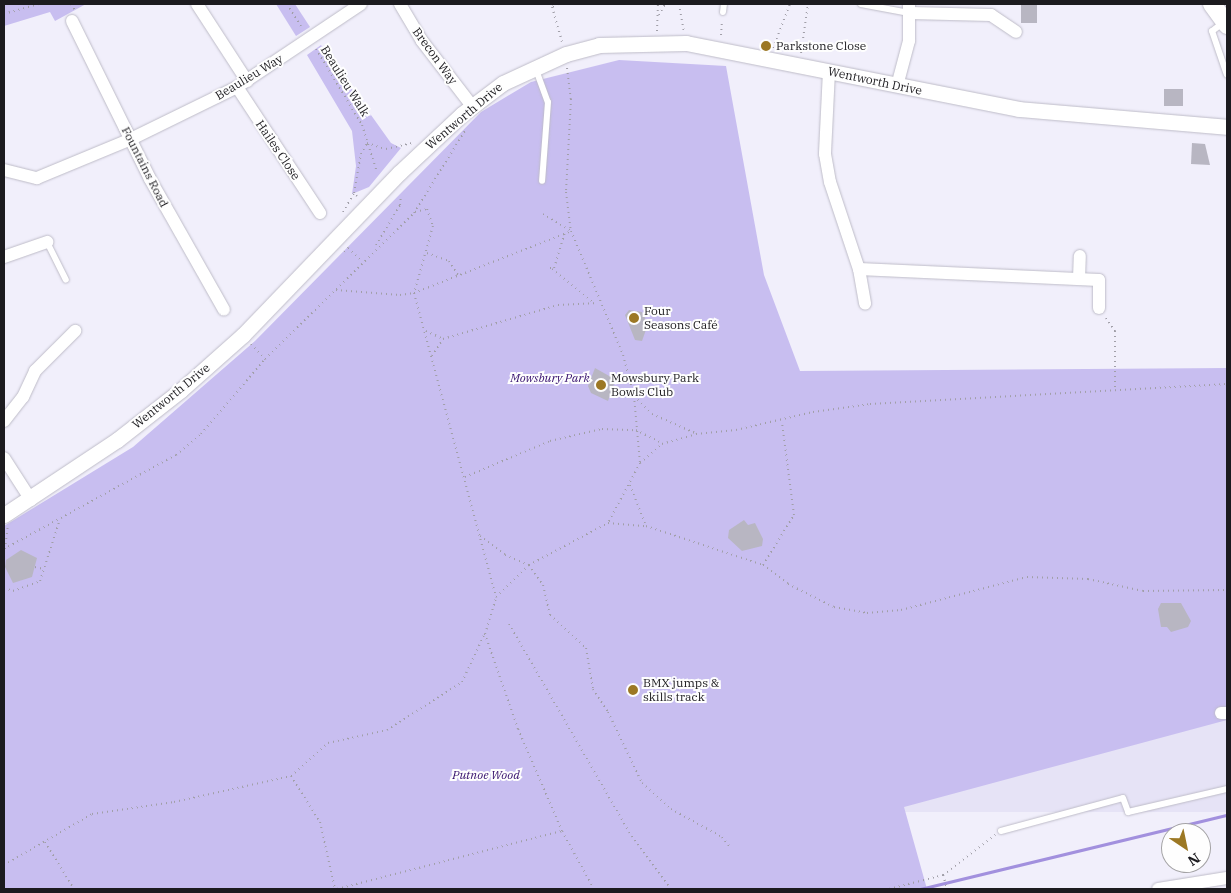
<!DOCTYPE html>
<html>
<head>
<meta charset="utf-8">
<style>
	body { margin:0 }
	#map { position:relative; width:1231px; height:893px; overflow:hidden; background:#f1effb; font-family:"IBM Plex Serif",serif }
	div>[style] { position:absolute }
	[style*='--x'] { left:calc(var(--x)*1px); top:calc(var(--y)*1px); width:calc(var(--w)*1px); rotate:calc(var(--a)*1deg) }
	.built>* { inset:0; background:#e6e3f6; transform-origin:0 0 }
	.green>* { inset:0; background:#c8bef0 }
	.stream>* { height:3px; margin:-1.5px; padding:0 1.5px; transform-origin:1.5px; border-radius:1.5px; background:#a290de }
	.building>* { inset:0; background:#b8b6c2; transform-origin:0 0 }
	.path>* { height:2px; margin-top:-1px; transform-origin:0; background:repeating-linear-gradient(90deg,#a19fa8 0 1px,transparent 0 5px) }
	.roads { filter:drop-shadow(0 0 1px #bebcc8) drop-shadow(0 0 1px #bebcc8) }
	.service>* { height:6px; margin:-3px; padding:0 3px; transform-origin:3px; border-radius:3px; background:#fff }
	.minor>* { height:12px; margin:-6px; padding:0 6px; transform-origin:6px; border-radius:6px; background:#fff }
	.tertiary>* { height:15px; margin:-7.5px; padding:0 7.5px; transform-origin:7.5px; border-radius:7.5px; background:#fff }
	.secondary>* { height:18px; margin:-9px; padding:0 9px; transform-origin:9px; border-radius:9px; background:#fff }
	.dots>* { width:14px; height:14px; translate:-50% -50%; box-sizing:border-box; border:2px solid #fefefe; border-radius:50% }
	span { translate:-50% -50%; white-space:nowrap; text-align:center; line-height:1.15; -webkit-text-stroke:4px #fefefe; paint-order:stroke }
	.poi-label { font-size:12px; color:#1c1b1f }
	.left { translate:0 -50%; text-align:left }
	.street-label { font-size:12px; color:#1c1b1f }
	.park-label { font-size:12px; color:#350f6c; font-style:italic }
	.frame { position:absolute; inset:0; border:5px solid #1c1b1f; pointer-events:none }
	.north { position:absolute; left:1161px; top:823px; width:50px; height:50px; box-sizing:border-box; background:#fefefe; border:1px solid #a4a3a5; border-radius:50%; rotate:146deg; font-size:14px; font-weight:700; line-height:20px; text-align:center; color:#1c1b1f }
	.north::after { content:''; display:block; margin:auto; width:18px; height:22px; background:#9c7824; clip-path:polygon(50% 0,100% 100%,50% 72%,0 100%) }
</style>
</head>
<body>
<div id="map">
	<div class="built">
		<div style="left:1227px;top:720px;width:92px;height:335px;rotate:90deg"></div>
	</div>
	<div class="green">
		<div style="clip-path:polygon(4px 4px,86px 4px,55px 21px,50px 12px,4px 26px)"></div>
		<div style="clip-path:polygon(276px 4px,295px 4px,310px 27px,296px 36px)"></div>
		<div style="clip-path:polygon(321px 45px,391px 143px,401px 148px,369px 187px,352px 194px,356px 166px,352px 131px,307px 55px)"></div>
		<div style="clip-path:polygon(619px 60px,726px 66px,764px 275px,800px 371px,1227px 368px,1227px 720px,904px 807px,927px 889px,4px 889px,4px 526px,133px 447px,255px 341px,481px 112px,531px 82px)"></div>
	</div>
	<div class="stream">
		<div style="--x:920;--y:889;--w:316;--a:-13.6"></div>
	</div>
	<div class="building">
		<div style="left:1021px;top:4px;width:16px;height:19px"></div>
		<div style="left:1183px;top:89px;width:17px;height:19px;rotate:90deg"></div>
		<div style="clip-path:polygon(1192px 143px,1205px 144px,1210px 165px,1191px 164px)"></div>
		<div style="clip-path:polygon(629px 310px,642px 312px,648px 324px,642px 341px,635px 340px,625px 315px)"></div>
		<div style="clip-path:polygon(595px 368px,611px 377px,614px 384px,608px 401px,591px 393px,588px 386px)"></div>
		<div style="clip-path:polygon(744px 520px,748px 525px,755px 523px,763px 539px,762px 546px,742px 551px,728px 538px,729px 530px)"></div>
		<div style="clip-path:polygon(21px 550px,37px 558px,32px 577px,13px 583px,5px 567px,6px 560px)"></div>
		<div style="clip-path:polygon(1161px 603px,1181px 603px,1191px 621px,1188px 627px,1171px 632px,1167px 627px,1161px 627px,1158px 609px)"></div>
	</div>
	<div class="path">
		<div style="--x:71;--y:4;--w:7;--a:56"></div>
		<div style="--x:287;--y:4;--w:28;--a:58"></div>
		<div style="--x:558;--y:4;--w:7;--a:153"></div>
		<div style="--x:552;--y:7;--w:36;--a:74"></div>
		<div style="--x:679;--y:4;--w:27;--a:80"></div>
		<div style="--x:4;--y:14;--w:36;--a:-16"></div>
		<div style="--x:659;--y:15;--w:13;--a:-61"></div>
		<div style="--x:657;--y:31;--w:27;--a:-88"></div>
		<div style="--x:721;--y:35;--w:15;--a:-86"></div>
		<div style="--x:773;--y:48;--w:47;--a:-68.9"></div>
		<div style="--x:316;--y:49;--w:89;--a:58.8"></div>
		<div style="--x:362;--y:125;--w:49;--a:72.3"></div>
		<div style="--x:801;--y:53;--w:49;--a:-81.9"></div>
		<div style="--x:567;--y:68;--w:31;--a:83"></div>
		<div style="--x:571;--y:99;--w:93;--a:93.1"></div>
		<div style="--x:566;--y:192;--w:39;--a:83"></div>
		<div style="--x:571;--y:231;--w:134;--a:67.2"></div>
		<div style="--x:623;--y:355;--w:42;--a:75"></div>
		<div style="--x:634;--y:396;--w:67;--a:84.9"></div>
		<div style="--x:640;--y:463;--w:68;--a:118.1"></div>
		<div style="--x:357;--y:196;--w:4;--a:-135"></div>
		<div style="--x:354;--y:193;--w:40;--a:-80"></div>
		<div style="--x:361;--y:154;--w:13;--a:-61"></div>
		<div style="--x:367;--y:143;--w:20;--a:18"></div>
		<div style="--x:386;--y:149;--w:27;--a:-13"></div>
		<div style="--x:343;--y:212;--w:22;--a:-60"></div>
		<div style="--x:415;--y:212;--w:12;--a:-14"></div>
		<div style="--x:427;--y:209;--w:18;--a:71"></div>
		<div style="--x:433;--y:226;--w:70;--a:105.8"></div>
		<div style="--x:414;--y:293;--w:315;--a:74.9"></div>
		<div style="--x:543;--y:214;--w:33;--a:31"></div>
		<div style="--x:376;--y:245;--w:47;--a:-59"></div>
		<div style="--x:400;--y:205;--w:10;--a:-84"></div>
		<div style="--x:344;--y:252;--w:6;--a:-45"></div>
		<div style="--x:348;--y:248;--w:19;--a:43"></div>
		<div style="--x:427;--y:253;--w:23;--a:20"></div>
		<div style="--x:449;--y:261;--w:17;--a:57"></div>
		<div style="--x:550;--y:268;--w:4;--a:0"></div>
		<div style="--x:554;--y:268;--w:37;--a:-73"></div>
		<div style="--x:552;--y:269;--w:54;--a:39"></div>
		<div style="--x:336;--y:290;--w:64;--a:4.5"></div>
		<div style="--x:400;--y:295;--w:14;--a:-8"></div>
		<div style="--x:414;--y:293;--w:169;--a:-21.5"></div>
		<div style="--x:1106;--y:318;--w:16;--a:55"></div>
		<div style="--x:1115;--y:331;--w:57;--a:90"></div>
		<div style="--x:426;--y:331;--w:19;--a:25"></div>
		<div style="--x:443;--y:339;--w:120;--a:-16.5"></div>
		<div style="--x:558;--y:305;--w:40;--a:-2.9"></div>
		<div style="--x:251;--y:344;--w:21;--a:47"></div>
		<div style="--x:432;--y:356;--w:20;--a:-57"></div>
		<div style="--x:634;--y:396;--w:25;--a:45"></div>
		<div style="--x:652;--y:414;--w:47;--a:23.8"></div>
		<div style="--x:640;--y:463;--w:29;--a:-41"></div>
		<div style="--x:662;--y:444;--w:35;--a:-16"></div>
		<div style="--x:696;--y:434;--w:40;--a:-5.7"></div>
		<div style="--x:736;--y:430;--w:79;--a:-13.2"></div>
		<div style="--x:813;--y:412;--w:58;--a:-8"></div>
		<div style="--x:870;--y:404;--w:358;--a:-3.2"></div>
		<div style="--x:465;--y:477;--w:92;--a:-23"></div>
		<div style="--x:550;--y:441;--w:53;--a:-13"></div>
		<div style="--x:602;--y:429;--w:34;--a:2"></div>
		<div style="--x:636;--y:430;--w:28;--a:27"></div>
		<div style="--x:630;--y:485;--w:44;--a:68.7"></div>
		<div style="--x:480;--y:536;--w:31;--a:37"></div>
		<div style="--x:505;--y:555;--w:26;--a:23"></div>
		<div style="--x:529;--y:565;--w:24;--a:55"></div>
		<div style="--x:543;--y:585;--w:31;--a:77"></div>
		<div style="--x:550;--y:615;--w:49;--a:42.5"></div>
		<div style="--x:586;--y:648;--w:42;--a:80.3"></div>
		<div style="--x:593;--y:689;--w:27;--a:57"></div>
		<div style="--x:608;--y:712;--w:79;--a:64.4"></div>
		<div style="--x:642;--y:783;--w:39;--a:42"></div>
		<div style="--x:671;--y:809;--w:58;--a:28.8"></div>
		<div style="--x:722;--y:837;--w:14;--a:51"></div>
		<div style="--x:4;--y:549;--w:196;--a:-28.7"></div>
		<div style="--x:176;--y:455;--w:33;--a:-40"></div>
		<div style="--x:201;--y:434;--w:99;--a:-49.5"></div>
		<div style="--x:265;--y:359;--w:209;--a:-44.4"></div>
		<div style="--x:414;--y:213;--w:99;--a:-58.2"></div>
		<div style="--x:5;--y:549;--w:23;--a:-83"></div>
		<div style="--x:763;--y:565;--w:59;--a:-58.2"></div>
		<div style="--x:794;--y:515;--w:94;--a:-97.4"></div>
		<div style="--x:35;--y:567;--w:9;--a:13"></div>
		<div style="--x:4;--y:588;--w:9;--a:18"></div>
		<div style="--x:13;--y:591;--w:29;--a:-20"></div>
		<div style="--x:40;--y:581;--w:62;--a:-72.1"></div>
		<div style="--x:509;--y:624;--w:240;--a:60"></div>
		<div style="--x:629;--y:832;--w:71;--a:53.6"></div>
		<div style="--x:291;--y:776;--w:54;--a:57.8"></div>
		<div style="--x:320;--y:822;--w:69;--a:77.4"></div>
		<div style="--x:45;--y:842;--w:55;--a:58.3"></div>
		<div style="--x:4;--y:865;--w:102;--a:-30.1"></div>
		<div style="--x:92;--y:814;--w:83;--a:-8.3"></div>
		<div style="--x:174;--y:802;--w:120;--a:-12.5"></div>
		<div style="--x:291;--y:776;--w:50;--a:-41.7"></div>
		<div style="--x:328;--y:743;--w:60;--a:-12.4"></div>
		<div style="--x:387;--y:730;--w:89;--a:-32.6"></div>
		<div style="--x:462;--y:682;--w:52;--a:-64.9"></div>
		<div style="--x:943;--y:875;--w:15;--a:74"></div>
		<div style="--x:337;--y:889;--w:232;--a:-14.5"></div>
		<div style="--x:594;--y:889;--w:66;--a:-118.9"></div>
		<div style="--x:562;--y:831;--w:111;--a:-113.3"></div>
		<div style="--x:518;--y:729;--w:101;--a:-109.2"></div>
		<div style="--x:485;--y:634;--w:39;--a:-73"></div>
		<div style="--x:496;--y:597;--w:46;--a:-44.1"></div>
		<div style="--x:529;--y:565;--w:89;--a:-28"></div>
		<div style="--x:608;--y:523;--w:38;--a:5"></div>
		<div style="--x:646;--y:526;--w:123;--a:18.4"></div>
		<div style="--x:763;--y:565;--w:31;--a:37"></div>
		<div style="--x:788;--y:584;--w:51;--a:26.6"></div>
		<div style="--x:834;--y:607;--w:34;--a:10"></div>
		<div style="--x:867;--y:613;--w:34;--a:-5"></div>
		<div style="--x:901;--y:610;--w:130;--a:-14.7"></div>
		<div style="--x:1027;--y:577;--w:61;--a:1.9"></div>
		<div style="--x:1088;--y:579;--w:56;--a:12.3"></div>
		<div style="--x:1143;--y:591;--w:84;--a:-0.7"></div>
		<div style="--x:889;--y:889;--w:56;--a:-14.5"></div>
		<div style="--x:943;--y:875;--w:66;--a:-37.6"></div>
	</div>
	<div class="roads">
		<div class="service">
			<div style="--x:861;--y:4;--w:49;--a:10.6"></div>
			<div style="--x:723;--y:12;--w:8;--a:-83"></div>
			<div style="--x:1224;--y:22;--w:15;--a:143"></div>
			<div style="--x:1212;--y:31;--w:46;--a:71.2"></div>
			<div style="--x:535;--y:67;--w:37;--a:70"></div>
			<div style="--x:548;--y:102;--w:79;--a:94.3"></div>
			<div style="--x:47;--y:242;--w:42;--a:63.4"></div>
			<div style="--x:1001;--y:831;--w:126;--a:-15.1"></div>
			<div style="--x:1123;--y:798;--w:15;--a:70"></div>
			<div style="--x:1128;--y:812;--w:102;--a:-13.1"></div>
		</div>
		<div class="minor">
			<div style="--x:197;--y:4;--w:92;--a:57"></div>
			<div style="--x:400;--y:4;--w:43;--a:59.3"></div>
			<div style="--x:422;--y:41;--w:82;--a:52.4"></div>
			<div style="--x:910;--y:13;--w:81;--a:1.4"></div>
			<div style="--x:991;--y:15;--w:30;--a:34"></div>
			<div style="--x:72;--y:21;--w:176;--a:63.7"></div>
			<div style="--x:150;--y:179;--w:150;--a:60.5"></div>
			<div style="--x:829;--y:71;--w:83;--a:92.8"></div>
			<div style="--x:825;--y:154;--w:28;--a:80"></div>
			<div style="--x:830;--y:182;--w:92;--a:71.6"></div>
			<div style="--x:859;--y:269;--w:240;--a:2.6"></div>
			<div style="--x:1099;--y:280;--w:28;--a:90"></div>
			<div style="--x:897;--y:86;--w:47;--a:-75.1"></div>
			<div style="--x:909;--y:41;--w:37;--a:-90"></div>
			<div style="--x:237;--y:87;--w:151;--a:56.6"></div>
			<div style="--x:4;--y:170;--w:34;--a:14"></div>
			<div style="--x:37;--y:178;--w:102;--a:-22.5"></div>
			<div style="--x:131;--y:139;--w:118;--a:-26.1"></div>
			<div style="--x:237;--y:87;--w:149;--a:-33.8"></div>
			<div style="--x:4;--y:257;--w:46;--a:-19.2"></div>
			<div style="--x:859;--y:269;--w:35;--a:80"></div>
			<div style="--x:1079;--y:279;--w:23;--a:-88"></div>
			<div style="--x:4;--y:421;--w:31;--a:-52"></div>
			<div style="--x:23;--y:397;--w:29;--a:-65"></div>
			<div style="--x:35;--y:371;--w:57;--a:-45"></div>
			<div style="--x:4;--y:458;--w:50;--a:57.3"></div>
			<div style="--x:1221;--y:713;--w:6;--a:0"></div>
			<div style="--x:1158;--y:889;--w:70;--a:-9.1"></div>
		</div>
		<div class="tertiary">
			<div style="--x:4;--y:515;--w:136;--a:-33.6"></div>
			<div style="--x:117;--y:440;--w:81;--a:-38"></div>
			<div style="--x:181;--y:390;--w:83;--a:-41.6"></div>
			<div style="--x:243;--y:335;--w:225;--a:-46.1"></div>
			<div style="--x:399;--y:173;--w:86;--a:-43.1"></div>
			<div style="--x:462;--y:114;--w:51;--a:-37.1"></div>
			<div style="--x:503;--y:83;--w:69;--a:-24.7"></div>
			<div style="--x:566;--y:54;--w:34;--a:-15"></div>
			<div style="--x:599;--y:45;--w:87;--a:-1.3"></div>
			<div style="--x:686;--y:43;--w:339;--a:11.2"></div>
			<div style="--x:1019;--y:109;--w:209;--a:4.9"></div>
		</div>
		<div class="secondary">
			<div style="--x:1212;--y:4;--w:26;--a:54"></div>
		</div>
	</div>
	<div class="dots">
		<div style="left:766px;top:46px;background:#9c7824"></div>
		<div style="left:634px;top:318px;background:#9c7824"></div>
		<div style="left:601px;top:385px;background:#9c7824"></div>
		<div style="left:633px;top:690px;background:#9c7824"></div>
	</div>
	<div class="poi-label">
		<span class="left" style="left:776px;top:46px">Parkstone Close</span>
		<span class="left" style="left:644px;top:318px">Four<br>Seasons Café</span>
		<span class="left" style="left:611px;top:385px">Mowsbury Park<br>Bowls Club</span>
		<span class="left" style="left:643px;top:690px">BMX jumps &amp;<br>skills track</span>
	</div>
	<div class="street-label">
		<span style="left:435px;top:56px;rotate:54deg">Brecon Way</span>
		<span style="left:249px;top:77px;rotate:-31deg">Beaulieu Way</span>
		<span style="left:345px;top:81px;rotate:58deg">Beaulieu Walk</span>
		<span style="left:875px;top:81px;rotate:12deg">Wentworth Drive</span>
		<span style="left:464px;top:116px;rotate:-40deg">Wentworth Drive</span>
		<span style="left:278px;top:150px;rotate:56deg">Hailes Close</span>
		<span style="left:145px;top:167px;rotate:63deg">Fountains Road</span>
		<span style="left:171px;top:396px;rotate:-39deg">Wentworth Drive</span>
	</div>
	<div class="park-label">
		<span style="left:550px;top:378px">Mowsbury Park</span>
		<span style="left:486px;top:775px">Putnoe Wood</span>
	</div>
	<div class="frame"></div>
	<div class="north">N</div>
</div>
</body>
</html>
